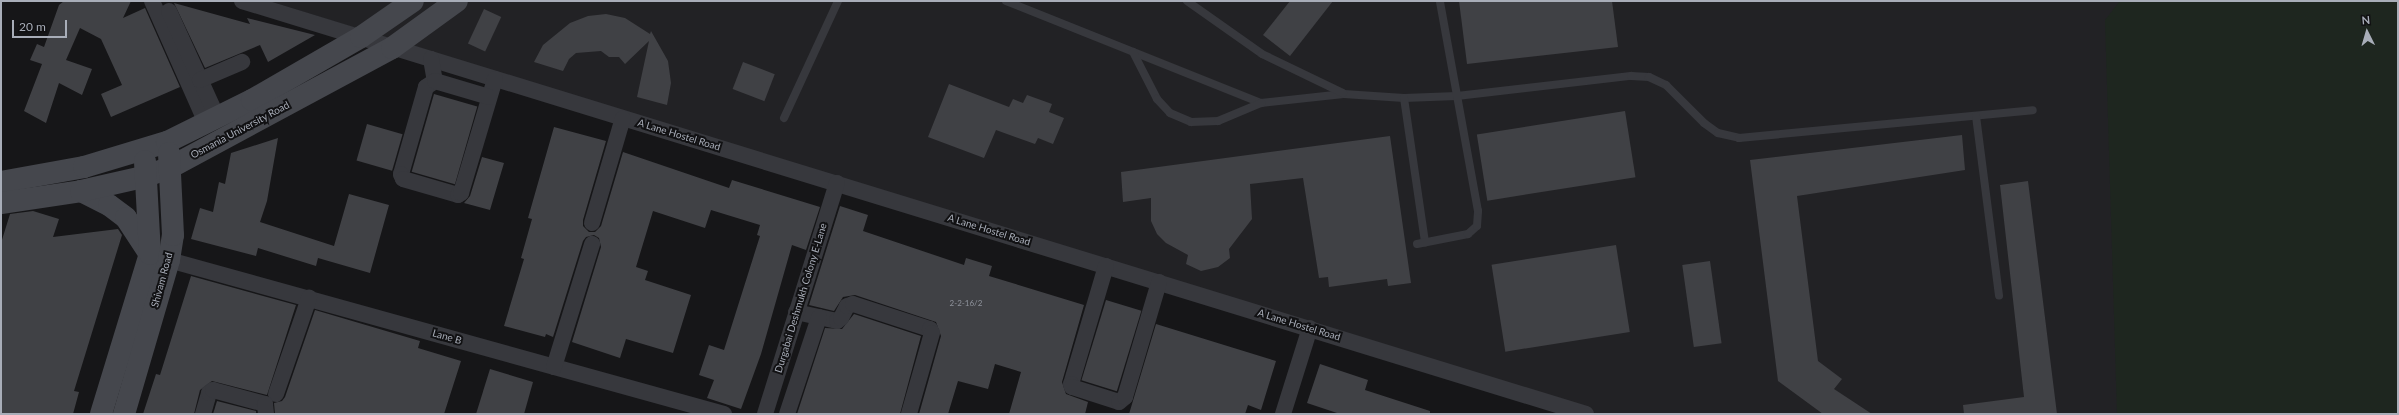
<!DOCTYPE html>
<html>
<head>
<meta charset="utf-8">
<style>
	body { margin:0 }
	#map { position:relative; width:2399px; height:415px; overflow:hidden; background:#161618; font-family:Lato,sans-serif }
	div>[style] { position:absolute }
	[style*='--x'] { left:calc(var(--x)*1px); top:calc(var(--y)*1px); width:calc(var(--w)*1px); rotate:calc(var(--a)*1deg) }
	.built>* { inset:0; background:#222225 }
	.green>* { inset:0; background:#1e261f }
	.building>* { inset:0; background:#404145; transform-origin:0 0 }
	.lane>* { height:8px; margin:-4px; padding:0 4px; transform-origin:4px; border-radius:4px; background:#37383d }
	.street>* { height:16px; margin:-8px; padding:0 8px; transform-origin:8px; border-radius:8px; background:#37383d }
	.secondary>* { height:22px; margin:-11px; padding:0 11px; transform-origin:11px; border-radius:11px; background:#45474d }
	span { translate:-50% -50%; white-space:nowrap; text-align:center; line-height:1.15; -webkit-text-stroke:4px #111113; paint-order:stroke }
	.number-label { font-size:8px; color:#8e929b }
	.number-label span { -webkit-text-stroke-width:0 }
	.street-label { font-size:10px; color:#a8adb8 }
	.frame { position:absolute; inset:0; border:2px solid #a8adb8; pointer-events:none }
	.north { position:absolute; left:2347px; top:12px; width:40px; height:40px; -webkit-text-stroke:3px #111113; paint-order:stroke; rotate:355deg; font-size:11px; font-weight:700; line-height:16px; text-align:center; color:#a8adb8 }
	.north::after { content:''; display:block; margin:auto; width:14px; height:18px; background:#a8adb8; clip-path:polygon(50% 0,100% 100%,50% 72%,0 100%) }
	.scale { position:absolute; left:12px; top:20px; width:55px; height:18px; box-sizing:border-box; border:2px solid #a8adb8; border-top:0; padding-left:5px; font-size:12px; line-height:14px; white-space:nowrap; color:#a8adb8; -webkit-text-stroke:3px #111113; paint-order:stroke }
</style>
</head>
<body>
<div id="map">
	<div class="built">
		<div style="clip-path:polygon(269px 1px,2398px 1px,2398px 414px,1598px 414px)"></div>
	</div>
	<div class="green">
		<div style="clip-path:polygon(2120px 1px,2398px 1px,2398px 414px,2117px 414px,2105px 20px)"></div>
	</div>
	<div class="building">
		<div style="clip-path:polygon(64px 1px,131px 1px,123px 18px,145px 8px,180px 87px,111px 117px,101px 94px,122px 85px,101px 39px,80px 28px,66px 60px,92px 69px,82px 95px,59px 83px,46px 123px,24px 111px,42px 64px,30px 60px,37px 44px,44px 47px,59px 5px)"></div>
		<div style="clip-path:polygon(1290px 1px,1333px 1px,1290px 56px,1263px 35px)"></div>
		<div style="clip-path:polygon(1459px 1px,1612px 1px,1618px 47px,1467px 64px)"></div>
		<div style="clip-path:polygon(174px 3px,250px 24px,247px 18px,315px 35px,268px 62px,260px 45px,205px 68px)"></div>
		<div style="left:484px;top:9px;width:19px;height:38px;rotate:25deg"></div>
		<div style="clip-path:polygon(606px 14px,625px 18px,650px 34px,651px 31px,668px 61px,671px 83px,667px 105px,637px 97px,649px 41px,625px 64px,619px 57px,609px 57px,601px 51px,576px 53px,569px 59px,563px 71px,534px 62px,543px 45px,570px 23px,588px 16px)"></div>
		<div style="left:743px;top:62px;width:34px;height:29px;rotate:21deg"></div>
		<div style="clip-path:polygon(949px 84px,1009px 107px,1013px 99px,1023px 103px,1027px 95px,1052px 104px,1049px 112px,1064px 118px,1053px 144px,1038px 138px,1035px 144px,996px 130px,984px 158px,928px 137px)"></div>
		<div style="left:434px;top:94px;width:45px;height:81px;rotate:16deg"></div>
		<div style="left:1625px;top:111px;width:67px;height:150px;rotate:81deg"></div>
		<div style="left:367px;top:124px;width:37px;height:38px;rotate:16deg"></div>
		<div style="clip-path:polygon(554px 127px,606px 141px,583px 220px,583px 226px,589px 232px,595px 232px,601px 226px,623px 152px,729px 188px,732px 180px,820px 207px,806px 250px,792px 245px,761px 354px,741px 409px,707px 398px,714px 380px,699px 375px,709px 345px,724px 350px,760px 236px,757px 235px,760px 225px,711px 210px,705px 228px,653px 211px,636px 267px,648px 271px,645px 280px,691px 295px,673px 353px,626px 339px,620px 358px,572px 342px,601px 247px,599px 238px,594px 235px,586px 237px,583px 241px,553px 337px,546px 334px,545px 337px,504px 326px,524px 259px,521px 258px,532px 219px,528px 218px)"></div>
		<div style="clip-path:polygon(1962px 135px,1965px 170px,1797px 196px,1818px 361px,1842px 379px,1834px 389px,1872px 414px,1823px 414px,1778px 381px,1750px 160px)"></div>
		<div style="clip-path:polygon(1390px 136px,1411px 283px,1388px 286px,1387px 279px,1329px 287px,1328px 277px,1319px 278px,1303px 178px,1250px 184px,1252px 219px,1229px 249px,1230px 258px,1218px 267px,1201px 271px,1186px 264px,1188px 255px,1166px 243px,1157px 234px,1151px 221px,1151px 198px,1123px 202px,1121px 172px)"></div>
		<div style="clip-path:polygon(278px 138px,267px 201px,260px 222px,334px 246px,349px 194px,389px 205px,370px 273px,318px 258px,316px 266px,258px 248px,256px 256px,191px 239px,200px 208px,213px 212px,219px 182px,225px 184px,231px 153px)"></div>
		<div style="clip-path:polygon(482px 157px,504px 163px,490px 210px,464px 203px,470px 196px)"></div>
		<div style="clip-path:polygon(2028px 181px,2057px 414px,1964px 414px,1963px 405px,2024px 397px,2000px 185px)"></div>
		<div style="clip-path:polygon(840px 206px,868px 215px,863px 231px,964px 265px,966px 258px,992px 266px,989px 276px,1084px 305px,1062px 382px,1066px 394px,1088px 402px,1085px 414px,1009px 414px,1021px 372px,995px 364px,988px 389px,958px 381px,948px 414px,919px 414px,941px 336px,936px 322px,855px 295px,843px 297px,834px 311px,809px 305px)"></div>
		<div style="clip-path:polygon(33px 211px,59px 219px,53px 237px,118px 229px,122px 235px,74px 391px,79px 392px,73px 414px,1px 414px,1px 243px,10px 214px)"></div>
		<div style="left:1616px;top:245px;width:88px;height:126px;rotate:81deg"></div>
		<div style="left:1710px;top:261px;width:83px;height:28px;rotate:82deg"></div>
		<div style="clip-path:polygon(191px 276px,296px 305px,267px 395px,212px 381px,200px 390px,194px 414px,143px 414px,156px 374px,160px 375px)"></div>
		<div style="left:1106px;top:300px;width:37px;height:84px;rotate:17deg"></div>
		<div style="clip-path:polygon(315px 310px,420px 341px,418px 348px,461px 361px,444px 414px,275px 414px,274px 403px,282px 401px,285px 397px)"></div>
		<div style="clip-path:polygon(854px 314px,921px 336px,900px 414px,797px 414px,825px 328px,842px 329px)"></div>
		<div style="clip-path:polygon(1156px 324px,1276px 361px,1261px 410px,1248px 405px,1245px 414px,1129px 414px)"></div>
		<div style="clip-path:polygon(1320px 364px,1368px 380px,1365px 390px,1430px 411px,1430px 414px,1340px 414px,1307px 403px)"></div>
		<div style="clip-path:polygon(490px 369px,533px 382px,524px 414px,476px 414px)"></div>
		<div style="clip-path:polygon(217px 401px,256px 411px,256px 414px,213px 414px)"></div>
	</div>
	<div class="lane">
		<div style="--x:1006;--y:1;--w:275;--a:21.8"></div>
		<div style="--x:1261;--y:103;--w:83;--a:-6.2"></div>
		<div style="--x:1344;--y:94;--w:60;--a:3.8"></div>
		<div style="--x:1404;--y:98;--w:53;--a:-2.2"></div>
		<div style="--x:1457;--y:96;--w:175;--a:-6.6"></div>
		<div style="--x:1631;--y:76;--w:18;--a:3"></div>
		<div style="--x:1649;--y:77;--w:19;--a:25"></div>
		<div style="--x:1666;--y:85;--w:54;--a:45"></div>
		<div style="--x:1704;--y:123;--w:17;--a:36"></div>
		<div style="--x:1718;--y:133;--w:22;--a:13"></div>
		<div style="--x:1739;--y:138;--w:295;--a:-5.4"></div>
		<div style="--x:1187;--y:1;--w:92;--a:35.2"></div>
		<div style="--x:1262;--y:54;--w:90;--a:25.7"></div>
		<div style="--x:1133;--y:52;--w:53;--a:62.9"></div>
		<div style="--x:1157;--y:99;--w:19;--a:47"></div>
		<div style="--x:1170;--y:113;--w:23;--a:23"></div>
		<div style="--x:1191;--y:122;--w:27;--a:-2"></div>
		<div style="--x:1218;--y:121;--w:47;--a:-22.7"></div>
		<div style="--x:1404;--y:98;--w:146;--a:81.7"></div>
		<div style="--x:1976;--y:116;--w:181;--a:82.7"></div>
		<div style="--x:784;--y:118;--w:129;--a:-65.2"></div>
		<div style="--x:1417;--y:244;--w:52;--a:-11.1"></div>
		<div style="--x:1468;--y:234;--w:12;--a:-42"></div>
		<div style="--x:1477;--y:226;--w:15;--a:-86"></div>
		<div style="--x:1478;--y:211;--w:213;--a:-100.3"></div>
	</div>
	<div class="street">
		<div style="--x:152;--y:1;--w:133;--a:66.1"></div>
		<div style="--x:242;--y:1;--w:1406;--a:17.08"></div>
		<div style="--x:169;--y:11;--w:116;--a:65.6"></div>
		<div style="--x:431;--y:59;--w:22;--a:80"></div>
		<div style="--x:435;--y:81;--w:11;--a:146"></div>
		<div style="--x:426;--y:87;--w:91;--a:106"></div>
		<div style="--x:401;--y:174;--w:5;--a:68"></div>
		<div style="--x:403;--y:179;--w:57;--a:16.2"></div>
		<div style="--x:458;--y:195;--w:4;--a:-34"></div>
		<div style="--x:461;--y:193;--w:119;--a:-73.4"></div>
		<div style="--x:200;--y:80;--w:46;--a:-23.2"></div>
		<div style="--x:435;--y:81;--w:56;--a:16.5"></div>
		<div style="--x:592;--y:223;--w:109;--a:-73.6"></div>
		<div style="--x:169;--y:260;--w:576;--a:15.51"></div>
		<div style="--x:1106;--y:266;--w:123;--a:106.5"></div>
		<div style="--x:1071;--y:384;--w:3;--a:72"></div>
		<div style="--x:1072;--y:387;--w:49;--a:17.7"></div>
		<div style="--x:1119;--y:402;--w:8;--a:-40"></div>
		<div style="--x:1125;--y:397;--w:120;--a:-73.5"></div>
		<div style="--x:796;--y:312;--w:42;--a:12.4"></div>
		<div style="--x:837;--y:321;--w:5;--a:-37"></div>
		<div style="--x:841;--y:318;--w:13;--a:-63"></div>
		<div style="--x:847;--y:306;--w:6;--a:-18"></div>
		<div style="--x:853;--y:304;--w:81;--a:18"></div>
		<div style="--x:930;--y:329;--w:4;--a:63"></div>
		<div style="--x:932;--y:333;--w:84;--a:105.9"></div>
		<div style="--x:554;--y:367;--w:129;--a:-72.8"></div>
		<div style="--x:276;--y:394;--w:102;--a:-71"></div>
		<div style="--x:203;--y:414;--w:22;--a:-74"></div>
		<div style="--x:209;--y:393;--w:5;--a:-37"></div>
		<div style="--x:213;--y:390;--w:54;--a:15.1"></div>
		<div style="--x:265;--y:404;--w:10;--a:84"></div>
		<div style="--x:765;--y:414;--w:242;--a:-72.7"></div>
		<div style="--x:787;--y:414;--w:102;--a:-71.7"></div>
		<div style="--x:1283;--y:414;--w:90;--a:-72.6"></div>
	</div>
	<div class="secondary">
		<div style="--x:1;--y:182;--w:84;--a:-10.2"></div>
		<div style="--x:84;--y:167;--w:87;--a:-16.8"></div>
		<div style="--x:167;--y:142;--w:95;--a:-26.3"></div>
		<div style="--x:252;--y:100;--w:126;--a:-30"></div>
		<div style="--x:361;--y:37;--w:63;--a:-34.7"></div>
		<div style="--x:81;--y:191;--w:31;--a:27"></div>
		<div style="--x:109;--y:205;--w:21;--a:37"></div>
		<div style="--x:126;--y:218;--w:42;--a:56.7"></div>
		<div style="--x:1;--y:203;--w:81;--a:-8.5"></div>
		<div style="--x:81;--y:191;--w:68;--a:-12.8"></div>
		<div style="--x:147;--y:176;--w:26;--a:-21"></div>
		<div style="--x:171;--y:167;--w:251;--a:-28.3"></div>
		<div style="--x:392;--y:48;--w:80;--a:-35.9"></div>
		<div style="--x:101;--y:414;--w:167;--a:-73"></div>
		<div style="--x:150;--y:254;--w:93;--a:-93.1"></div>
		<div style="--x:124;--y:414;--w:160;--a:-73.7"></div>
		<div style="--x:169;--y:260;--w:25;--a:-81"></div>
		<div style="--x:173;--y:235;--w:82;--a:-92.8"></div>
	</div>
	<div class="number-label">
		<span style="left:966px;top:304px">2-2-16/2</span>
	</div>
	<div class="street-label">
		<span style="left:240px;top:130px;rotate:-28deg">Osmania University Road</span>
		<span style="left:679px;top:135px;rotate:17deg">A Lane Hostel Road</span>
		<span style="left:989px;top:230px;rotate:17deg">A Lane Hostel Road</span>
		<span style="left:162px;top:280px;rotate:-75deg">Shivam Road</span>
		<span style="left:801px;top:298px;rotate:-73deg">Durgabai Deshmukh Colony E-Lane</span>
		<span style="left:1299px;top:325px;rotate:17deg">A Lane Hostel Road</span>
		<span style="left:447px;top:337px;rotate:16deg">Lane B</span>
	</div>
	<div class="frame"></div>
	<div class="north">N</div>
	<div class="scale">20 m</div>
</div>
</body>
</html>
